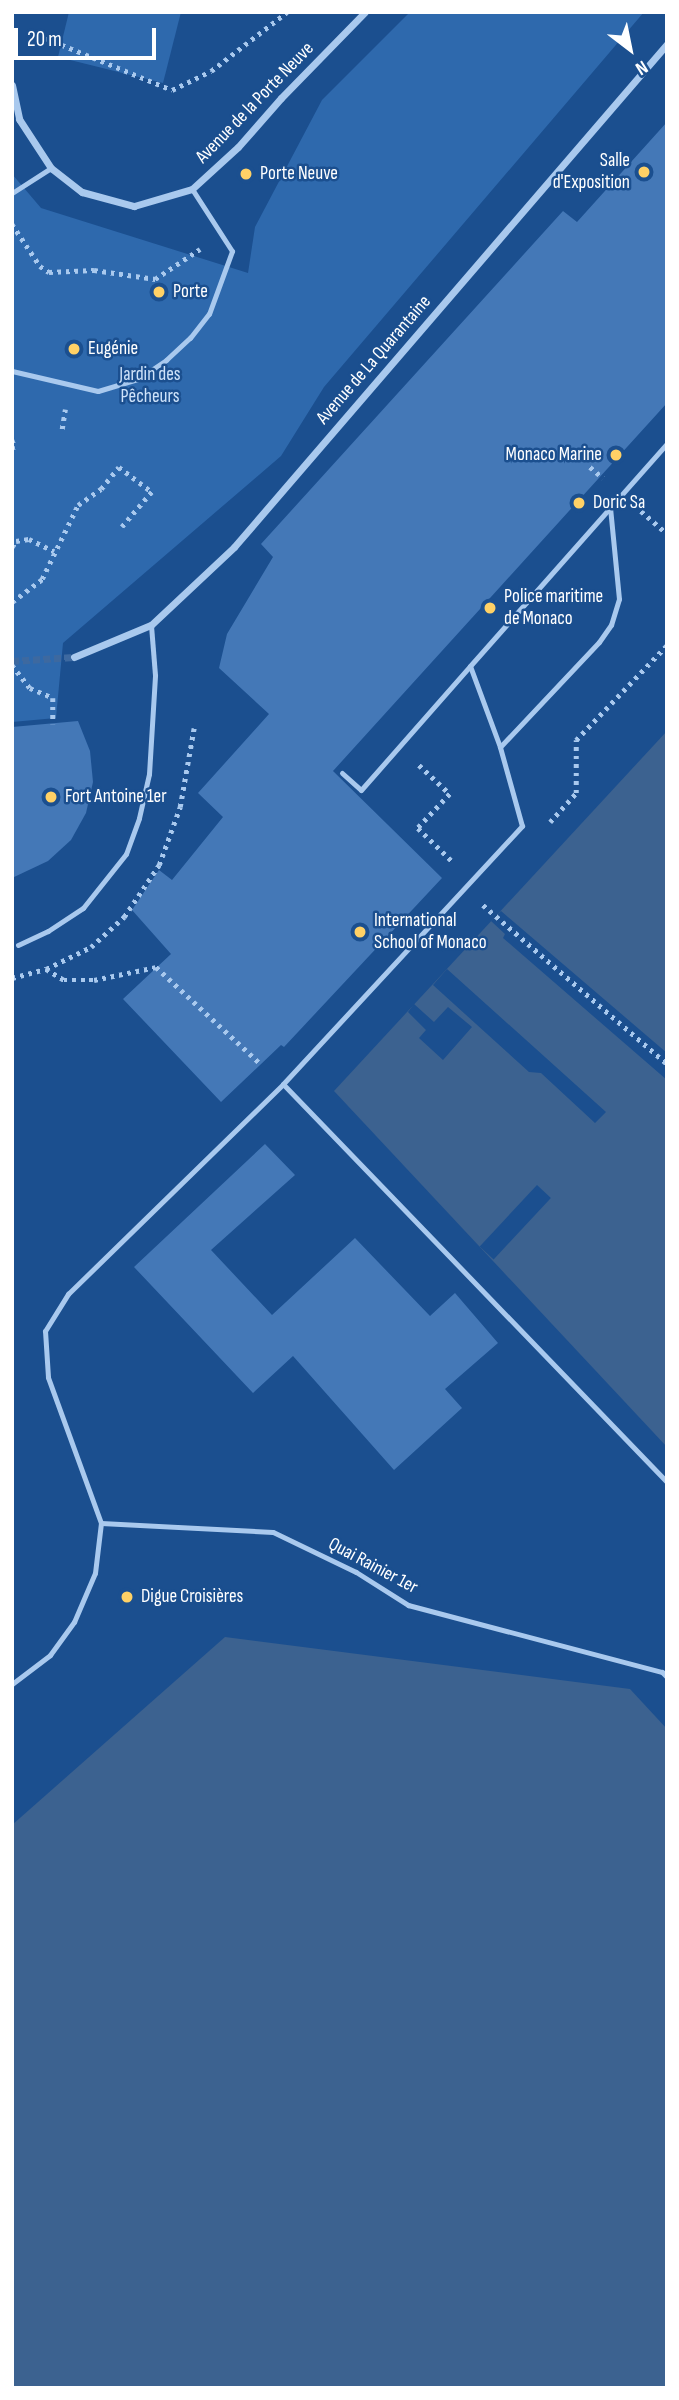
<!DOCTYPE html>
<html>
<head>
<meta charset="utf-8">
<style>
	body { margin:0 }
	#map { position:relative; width:679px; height:2400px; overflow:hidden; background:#1b4f8f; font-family:"Sofia Sans Condensed",sans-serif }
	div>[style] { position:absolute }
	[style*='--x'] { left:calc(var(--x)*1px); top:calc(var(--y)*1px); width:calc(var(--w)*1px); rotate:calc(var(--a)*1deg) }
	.green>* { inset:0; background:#2e69ad }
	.water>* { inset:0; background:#3c6290 }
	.pier>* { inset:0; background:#1b4f8f; transform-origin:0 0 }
	.building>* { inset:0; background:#4478b7 }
	.street-tunnel>* { height:7px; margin-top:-3.5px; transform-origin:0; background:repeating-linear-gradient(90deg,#3d69a0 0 7px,transparent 0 10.5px) }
	.path>* { height:4.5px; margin-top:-2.25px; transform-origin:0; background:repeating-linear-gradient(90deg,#a9c9ee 0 3.5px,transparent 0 8.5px) }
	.lane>* { height:5px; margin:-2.5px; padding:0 2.5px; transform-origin:2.5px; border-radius:2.5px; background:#a9c9ee }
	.street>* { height:7px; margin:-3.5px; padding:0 3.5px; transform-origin:3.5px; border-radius:3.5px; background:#a9c9ee }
	.dots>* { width:19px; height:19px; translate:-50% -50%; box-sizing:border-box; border:4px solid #1b4f8f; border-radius:50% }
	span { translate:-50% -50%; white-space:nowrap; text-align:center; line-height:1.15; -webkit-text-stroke:5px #1b4f8f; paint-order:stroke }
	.street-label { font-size:19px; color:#fff }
	.poi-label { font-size:19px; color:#fff }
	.right { translate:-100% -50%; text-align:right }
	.left { translate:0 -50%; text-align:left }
	.park-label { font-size:19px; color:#cfe3fa }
	.frame { position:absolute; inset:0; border:14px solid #fff; pointer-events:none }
	.north { position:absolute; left:595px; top:14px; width:70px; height:70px; -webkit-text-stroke:5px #1b4f8f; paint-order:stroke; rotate:148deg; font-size:19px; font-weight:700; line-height:28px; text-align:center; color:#fff }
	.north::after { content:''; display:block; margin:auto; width:24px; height:32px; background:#fff; clip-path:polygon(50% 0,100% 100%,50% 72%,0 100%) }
	.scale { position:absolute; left:14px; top:28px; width:142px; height:32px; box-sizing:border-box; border:4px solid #fff; border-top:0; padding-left:9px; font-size:21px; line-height:24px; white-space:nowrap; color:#fff; -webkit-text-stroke:5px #1b4f8f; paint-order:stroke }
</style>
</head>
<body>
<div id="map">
	<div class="green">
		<div style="clip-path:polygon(69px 12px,181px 12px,163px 83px,58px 57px)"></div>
		<div style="clip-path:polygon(410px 12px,644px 12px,324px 387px,281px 456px,63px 643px,56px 718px,12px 722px,12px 174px,41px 208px,248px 273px,255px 227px,322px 100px)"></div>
	</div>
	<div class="water">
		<div style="clip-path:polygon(667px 731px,667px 1447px,334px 1091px)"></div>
		<div style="clip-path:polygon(225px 1637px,630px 1689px,667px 1729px,667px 2388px,12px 2388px,12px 1825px)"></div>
	</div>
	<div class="pier">
		<div style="clip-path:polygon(501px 911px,667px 1053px,667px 1080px,503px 938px,505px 934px,491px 921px)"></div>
		<div style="clip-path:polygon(447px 969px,606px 1112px,595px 1123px,541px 1073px,529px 1072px,433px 985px)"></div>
		<div style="clip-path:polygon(414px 1004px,434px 1022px,448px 1007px,472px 1027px,443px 1060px,419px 1038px,426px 1030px,408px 1012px)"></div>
		<div style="left:537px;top:1185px;width:19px;height:84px;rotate:43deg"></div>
	</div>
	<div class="building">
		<div style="clip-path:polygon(667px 122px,667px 403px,333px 771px,442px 878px,284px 1047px,281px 1045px,221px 1102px,123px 999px,171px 954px,132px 910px,159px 870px,172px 880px,223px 817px,198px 793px,269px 714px,219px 668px,227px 634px,273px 557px,261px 544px,563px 211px,577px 222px)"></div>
		<div style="clip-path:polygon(78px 721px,90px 751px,93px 782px,86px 813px,71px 840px,48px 861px,12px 878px,12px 727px)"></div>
		<div style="clip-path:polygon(265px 1144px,295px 1175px,211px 1250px,272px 1315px,355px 1238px,430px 1316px,455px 1293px,498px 1343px,445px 1389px,462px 1408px,394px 1470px,293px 1356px,253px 1393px,134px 1267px)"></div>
	</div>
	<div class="street-tunnel">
		<div style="--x:12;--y:661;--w:62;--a:-3.7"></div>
	</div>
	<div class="path">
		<div style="--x:38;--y:35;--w:145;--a:22.3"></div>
		<div style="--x:172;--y:90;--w:43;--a:-26"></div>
		<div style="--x:211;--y:71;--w:96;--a:-37.8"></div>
		<div style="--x:12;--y:224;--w:50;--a:56.3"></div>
		<div style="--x:40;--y:266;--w:11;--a:34"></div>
		<div style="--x:49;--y:272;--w:45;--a:-2.5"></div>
		<div style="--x:94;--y:270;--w:62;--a:8.4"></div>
		<div style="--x:155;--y:279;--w:54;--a:-33.7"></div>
		<div style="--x:62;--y:429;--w:20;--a:-81"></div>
		<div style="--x:12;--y:440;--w:8;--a:67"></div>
		<div style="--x:15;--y:447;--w:3;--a:162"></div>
		<div style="--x:590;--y:467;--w:17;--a:40"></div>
		<div style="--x:641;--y:511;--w:35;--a:41"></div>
		<div style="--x:12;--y:547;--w:7;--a:-56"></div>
		<div style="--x:16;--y:541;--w:13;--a:-9"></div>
		<div style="--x:29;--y:539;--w:28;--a:26"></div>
		<div style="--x:12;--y:602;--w:38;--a:-37"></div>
		<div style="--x:42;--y:579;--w:82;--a:-64.1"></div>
		<div style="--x:78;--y:505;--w:28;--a:-35"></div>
		<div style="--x:101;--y:489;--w:28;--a:-51"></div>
		<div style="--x:119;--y:467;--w:41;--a:37.1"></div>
		<div style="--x:152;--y:492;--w:46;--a:130.6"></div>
		<div style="--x:12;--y:665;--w:29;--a:52"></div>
		<div style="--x:30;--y:688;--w:25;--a:23"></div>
		<div style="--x:53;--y:698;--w:26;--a:90"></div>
		<div style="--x:419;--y:765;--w:42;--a:43.1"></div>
		<div style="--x:450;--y:794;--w:47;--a:133.3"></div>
		<div style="--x:418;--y:828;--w:50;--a:44.2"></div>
		<div style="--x:550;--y:822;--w:39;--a:-48"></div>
		<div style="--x:576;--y:793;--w:53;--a:-90"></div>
		<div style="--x:576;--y:740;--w:132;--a:-46.2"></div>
		<div style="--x:483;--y:905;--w:243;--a:40.8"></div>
		<div style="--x:46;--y:969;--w:21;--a:31"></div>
		<div style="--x:64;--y:980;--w:30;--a:0"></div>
		<div style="--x:94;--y:980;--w:63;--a:-11.8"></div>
		<div style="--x:156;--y:967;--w:144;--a:42.8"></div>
		<div style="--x:12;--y:978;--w:35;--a:-15"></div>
		<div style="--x:46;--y:969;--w:50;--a:-26.1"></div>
		<div style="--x:91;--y:947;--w:45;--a:-42.3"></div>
		<div style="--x:124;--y:917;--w:63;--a:-56.1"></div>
		<div style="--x:159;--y:865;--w:62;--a:-70.1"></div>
		<div style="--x:180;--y:807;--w:80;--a:-80"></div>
	</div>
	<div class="lane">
		<div style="--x:12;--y:193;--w:46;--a:-32.7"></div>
		<div style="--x:12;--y:371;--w:88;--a:13.1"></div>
		<div style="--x:98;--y:391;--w:42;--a:-16.7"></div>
		<div style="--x:138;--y:379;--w:34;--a:-34"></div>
		<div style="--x:166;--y:360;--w:33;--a:-43"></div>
		<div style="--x:190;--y:338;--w:31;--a:-52"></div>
		<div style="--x:209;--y:314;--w:67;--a:-69.9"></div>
		<div style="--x:232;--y:251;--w:74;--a:-122.8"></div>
		<div style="--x:500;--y:747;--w:144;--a:-46.7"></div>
		<div style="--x:599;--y:642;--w:21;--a:-55"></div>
		<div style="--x:611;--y:625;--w:27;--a:-73"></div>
		<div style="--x:619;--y:599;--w:91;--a:-95.6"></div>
		<div style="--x:342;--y:773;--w:25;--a:42"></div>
		<div style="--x:361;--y:790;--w:165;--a:-48.7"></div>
		<div style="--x:18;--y:945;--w:33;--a:-25"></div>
		<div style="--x:48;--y:931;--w:42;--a:-33.3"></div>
		<div style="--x:83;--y:908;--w:69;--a:-51.5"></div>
		<div style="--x:126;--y:854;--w:38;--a:-70"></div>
		<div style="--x:139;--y:818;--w:45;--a:-77.2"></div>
		<div style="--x:149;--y:774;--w:99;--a:-86.5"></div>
		<div style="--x:155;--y:675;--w:50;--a:-94.6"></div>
		<div style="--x:283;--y:1084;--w:553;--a:46.03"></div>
		<div style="--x:101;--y:1523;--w:172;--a:3"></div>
		<div style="--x:273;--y:1532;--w:92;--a:25.7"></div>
		<div style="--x:356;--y:1572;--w:62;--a:32.4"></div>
		<div style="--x:408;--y:1605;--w:263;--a:14.8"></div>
		<div style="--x:662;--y:1672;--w:7;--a:45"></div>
		<div style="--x:12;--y:1684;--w:48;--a:-37.3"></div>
		<div style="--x:50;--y:1655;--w:41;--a:-54"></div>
		<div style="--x:74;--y:1622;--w:53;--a:-66.8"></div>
		<div style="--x:95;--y:1573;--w:50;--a:-83.2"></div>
		<div style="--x:101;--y:1523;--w:155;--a:-110"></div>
		<div style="--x:48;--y:1377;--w:46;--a:-93.7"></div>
		<div style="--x:45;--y:1331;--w:44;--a:-58.1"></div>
		<div style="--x:68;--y:1294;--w:301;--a:-44.3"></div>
		<div style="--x:283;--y:1084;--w:352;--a:-47.2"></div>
		<div style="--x:522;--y:826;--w:82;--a:-105.6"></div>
		<div style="--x:500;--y:747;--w:86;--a:-110.3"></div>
		<div style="--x:470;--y:666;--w:298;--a:-48.5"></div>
	</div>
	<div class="street">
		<div style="--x:12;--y:85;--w:35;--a:78"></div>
		<div style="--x:19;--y:119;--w:59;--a:56.9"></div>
		<div style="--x:51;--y:168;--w:39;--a:38"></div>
		<div style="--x:82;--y:192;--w:54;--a:15.1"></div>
		<div style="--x:134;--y:206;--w:60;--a:-16.3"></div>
		<div style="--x:192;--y:189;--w:62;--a:-42.4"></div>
		<div style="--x:238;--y:147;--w:65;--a:-48.7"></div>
		<div style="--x:281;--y:98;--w:120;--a:-45.7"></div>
		<div style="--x:74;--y:657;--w:83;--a:-22.6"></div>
		<div style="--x:151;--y:625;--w:114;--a:-43.2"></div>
		<div style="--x:234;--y:547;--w:664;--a:-49.28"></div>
	</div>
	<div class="dots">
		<div style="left:644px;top:172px;background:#ffd166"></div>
		<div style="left:246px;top:174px;background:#ffd166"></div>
		<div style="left:159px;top:292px;background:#ffd166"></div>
		<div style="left:74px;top:349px;background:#ffd166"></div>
		<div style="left:616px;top:455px;background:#ffd166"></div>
		<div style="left:579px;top:503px;background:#ffd166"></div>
		<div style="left:490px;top:608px;background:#ffd166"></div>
		<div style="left:51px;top:797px;background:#ffd166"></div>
		<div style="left:360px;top:932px;background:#ffd166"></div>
		<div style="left:127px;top:1597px;background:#ffd166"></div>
	</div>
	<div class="street-label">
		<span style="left:255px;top:103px;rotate:-46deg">Avenue de la Porte Neuve</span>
		<span style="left:374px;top:360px;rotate:-49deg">Avenue de La Quarantaine</span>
		<span style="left:373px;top:1566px;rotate:28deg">Quai Rainier 1er</span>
	</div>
	<div class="poi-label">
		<span class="right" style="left:630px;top:172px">Salle<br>d'Exposition</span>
		<span class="left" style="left:260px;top:174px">Porte Neuve</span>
		<span class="left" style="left:173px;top:292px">Porte</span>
		<span class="left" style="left:88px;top:349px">Eugénie</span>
		<span class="right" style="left:602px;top:455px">Monaco Marine</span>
		<span class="left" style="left:593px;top:503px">Doric Sa</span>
		<span class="left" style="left:504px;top:608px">Police maritime<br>de Monaco</span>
		<span class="left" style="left:65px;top:797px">Fort Antoine 1er</span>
		<span class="left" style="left:374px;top:932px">International<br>School of Monaco</span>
		<span class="left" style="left:141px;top:1597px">Digue Croisières</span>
	</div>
	<div class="park-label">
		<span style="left:150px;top:386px">Jardin des<br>Pêcheurs</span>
	</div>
	<div class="frame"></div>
	<div class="north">N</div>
	<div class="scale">20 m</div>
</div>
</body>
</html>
